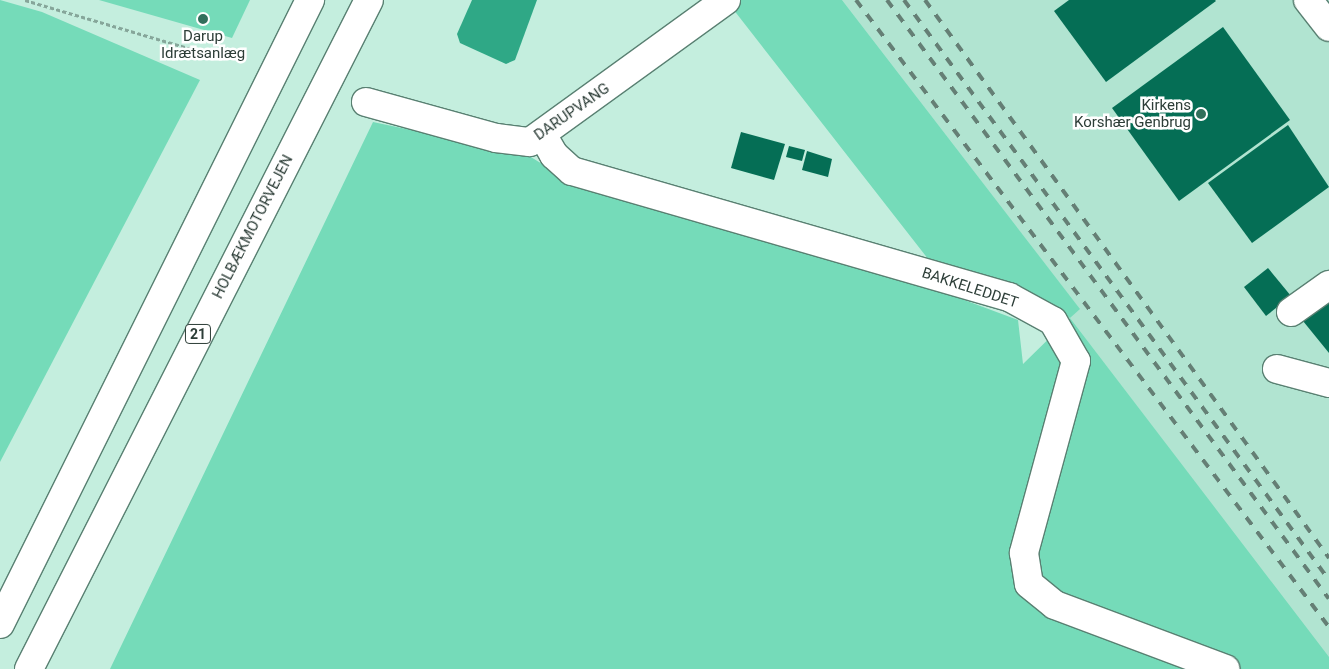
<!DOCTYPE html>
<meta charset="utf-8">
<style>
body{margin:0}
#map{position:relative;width:1329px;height:669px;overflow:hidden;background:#c4eede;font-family:Roboto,sans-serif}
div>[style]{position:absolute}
.built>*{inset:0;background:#b1e4d1}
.green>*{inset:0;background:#75dbb9}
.water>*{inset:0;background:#2fa886}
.building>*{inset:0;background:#056e55}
.path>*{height:3px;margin-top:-1.5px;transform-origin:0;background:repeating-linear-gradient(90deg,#86a69a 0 4px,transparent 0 6.5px)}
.roads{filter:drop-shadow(1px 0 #598072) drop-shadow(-1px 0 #598072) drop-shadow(0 1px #598072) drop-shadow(0 -1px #598072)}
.minor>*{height:28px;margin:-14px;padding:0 14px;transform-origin:14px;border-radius:14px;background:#fff}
.highway>*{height:28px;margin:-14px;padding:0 14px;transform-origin:14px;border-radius:14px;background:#fff}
.rail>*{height:4px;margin-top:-2px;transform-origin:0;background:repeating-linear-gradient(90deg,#657f75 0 9px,transparent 0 18px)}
.dots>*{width:14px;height:14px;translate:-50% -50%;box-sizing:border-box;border:2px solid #fff;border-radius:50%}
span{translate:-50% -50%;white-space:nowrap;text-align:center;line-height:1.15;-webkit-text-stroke:5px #fff;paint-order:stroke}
.shield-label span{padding:1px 4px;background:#fff;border:1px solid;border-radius:4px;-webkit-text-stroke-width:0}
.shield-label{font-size:14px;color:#2c3d37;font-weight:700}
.poi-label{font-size:15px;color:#2c3d37}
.right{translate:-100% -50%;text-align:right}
.street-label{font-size:15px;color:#2c3d37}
</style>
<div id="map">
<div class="built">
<div style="clip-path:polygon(842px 0,1329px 0,1329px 659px,1070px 318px,1079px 308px)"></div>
</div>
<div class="green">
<div style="clip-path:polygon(0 0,42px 12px,200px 80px,0 462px)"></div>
<div style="clip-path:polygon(99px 0,250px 0,232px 38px)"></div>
<div style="clip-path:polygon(726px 0,842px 0,1080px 309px,1070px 318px,1329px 657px,1329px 669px,110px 669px,373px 122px,526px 154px,568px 180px,881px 269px,1018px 320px,1023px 364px,1070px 318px,1021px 291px,932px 264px)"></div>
</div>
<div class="water">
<div style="clip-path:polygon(472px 0,537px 0,515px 60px,506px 64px,460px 43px,457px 34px)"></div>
</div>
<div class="building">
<div style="clip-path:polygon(1069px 0,1215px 0,1216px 1px,1106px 82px,1054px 11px)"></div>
<div style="clip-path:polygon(1223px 27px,1290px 120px,1179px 201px,1112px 108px)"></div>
<div style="clip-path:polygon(1288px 125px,1329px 187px,1252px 243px,1208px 183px)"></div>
<div style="clip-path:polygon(741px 132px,785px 144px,774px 180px,731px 168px)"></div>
<div style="clip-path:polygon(789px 146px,805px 150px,802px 161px,786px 157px)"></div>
<div style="clip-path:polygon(807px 151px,832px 159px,828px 177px,802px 170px)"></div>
<div style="clip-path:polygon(1268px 268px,1291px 296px,1266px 316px,1244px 287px)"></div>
<div style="clip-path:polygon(1329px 301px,1329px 353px,1303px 321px)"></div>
</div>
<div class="path">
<div style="left:25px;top:0;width:202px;rotate:16.4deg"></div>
</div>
<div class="roads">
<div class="minor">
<div style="left:1308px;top:0;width:34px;rotate:52deg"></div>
<div style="left:366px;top:102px;width:135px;rotate:15.5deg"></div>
<div style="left:496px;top:138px;width:34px;rotate:7deg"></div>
<div style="left:530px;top:142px;width:242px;rotate:-35.9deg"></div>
<div style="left:543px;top:136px;width:22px;rotate:60deg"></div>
<div style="left:554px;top:155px;width:24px;rotate:42deg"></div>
<div style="left:572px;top:171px;width:455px;rotate:16.1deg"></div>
<div style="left:1009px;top:297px;width:50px;rotate:28.6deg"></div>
<div style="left:1053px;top:321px;width:46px;rotate:60.1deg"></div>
<div style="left:1076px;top:361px;width:199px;rotate:105.2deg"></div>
<div style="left:1024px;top:553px;width:31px;rotate:81deg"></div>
<div style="left:1029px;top:584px;width:33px;rotate:39deg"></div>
<div style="left:1055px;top:605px;width:182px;rotate:20.6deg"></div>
<div style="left:1291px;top:312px;width:47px;rotate:-35.4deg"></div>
<div style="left:1277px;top:369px;width:54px;rotate:15.1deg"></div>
</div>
<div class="highway">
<div style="left:0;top:624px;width:697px;rotate:-63.58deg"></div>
<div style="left:29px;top:669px;width:750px;rotate:-63.06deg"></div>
</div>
</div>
<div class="rail">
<div style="left:856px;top:0;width:785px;rotate:52.97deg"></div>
<div style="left:887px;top:0;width:744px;rotate:53.58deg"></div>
<div style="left:904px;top:0;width:719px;rotate:53.77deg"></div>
<div style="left:925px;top:0;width:689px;rotate:54.09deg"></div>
</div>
<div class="dots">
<div style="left:203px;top:19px;background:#316f5b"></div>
<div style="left:1201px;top:114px;background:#316f5b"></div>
</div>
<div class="shield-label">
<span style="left:198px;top:334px">21</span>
</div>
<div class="poi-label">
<span style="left:203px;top:45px">Darup<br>Idrætsanlæg</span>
<span class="right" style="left:1191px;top:114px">Kirkens<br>Korshær Genbrug</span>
</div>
<div class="street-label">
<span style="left:572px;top:112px;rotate:-35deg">DARUPVANG</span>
<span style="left:253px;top:227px;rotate:-63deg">HOLBÆKMOTORVEJEN</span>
<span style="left:970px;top:288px;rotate:18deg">BAKKELEDDET</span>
</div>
</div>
